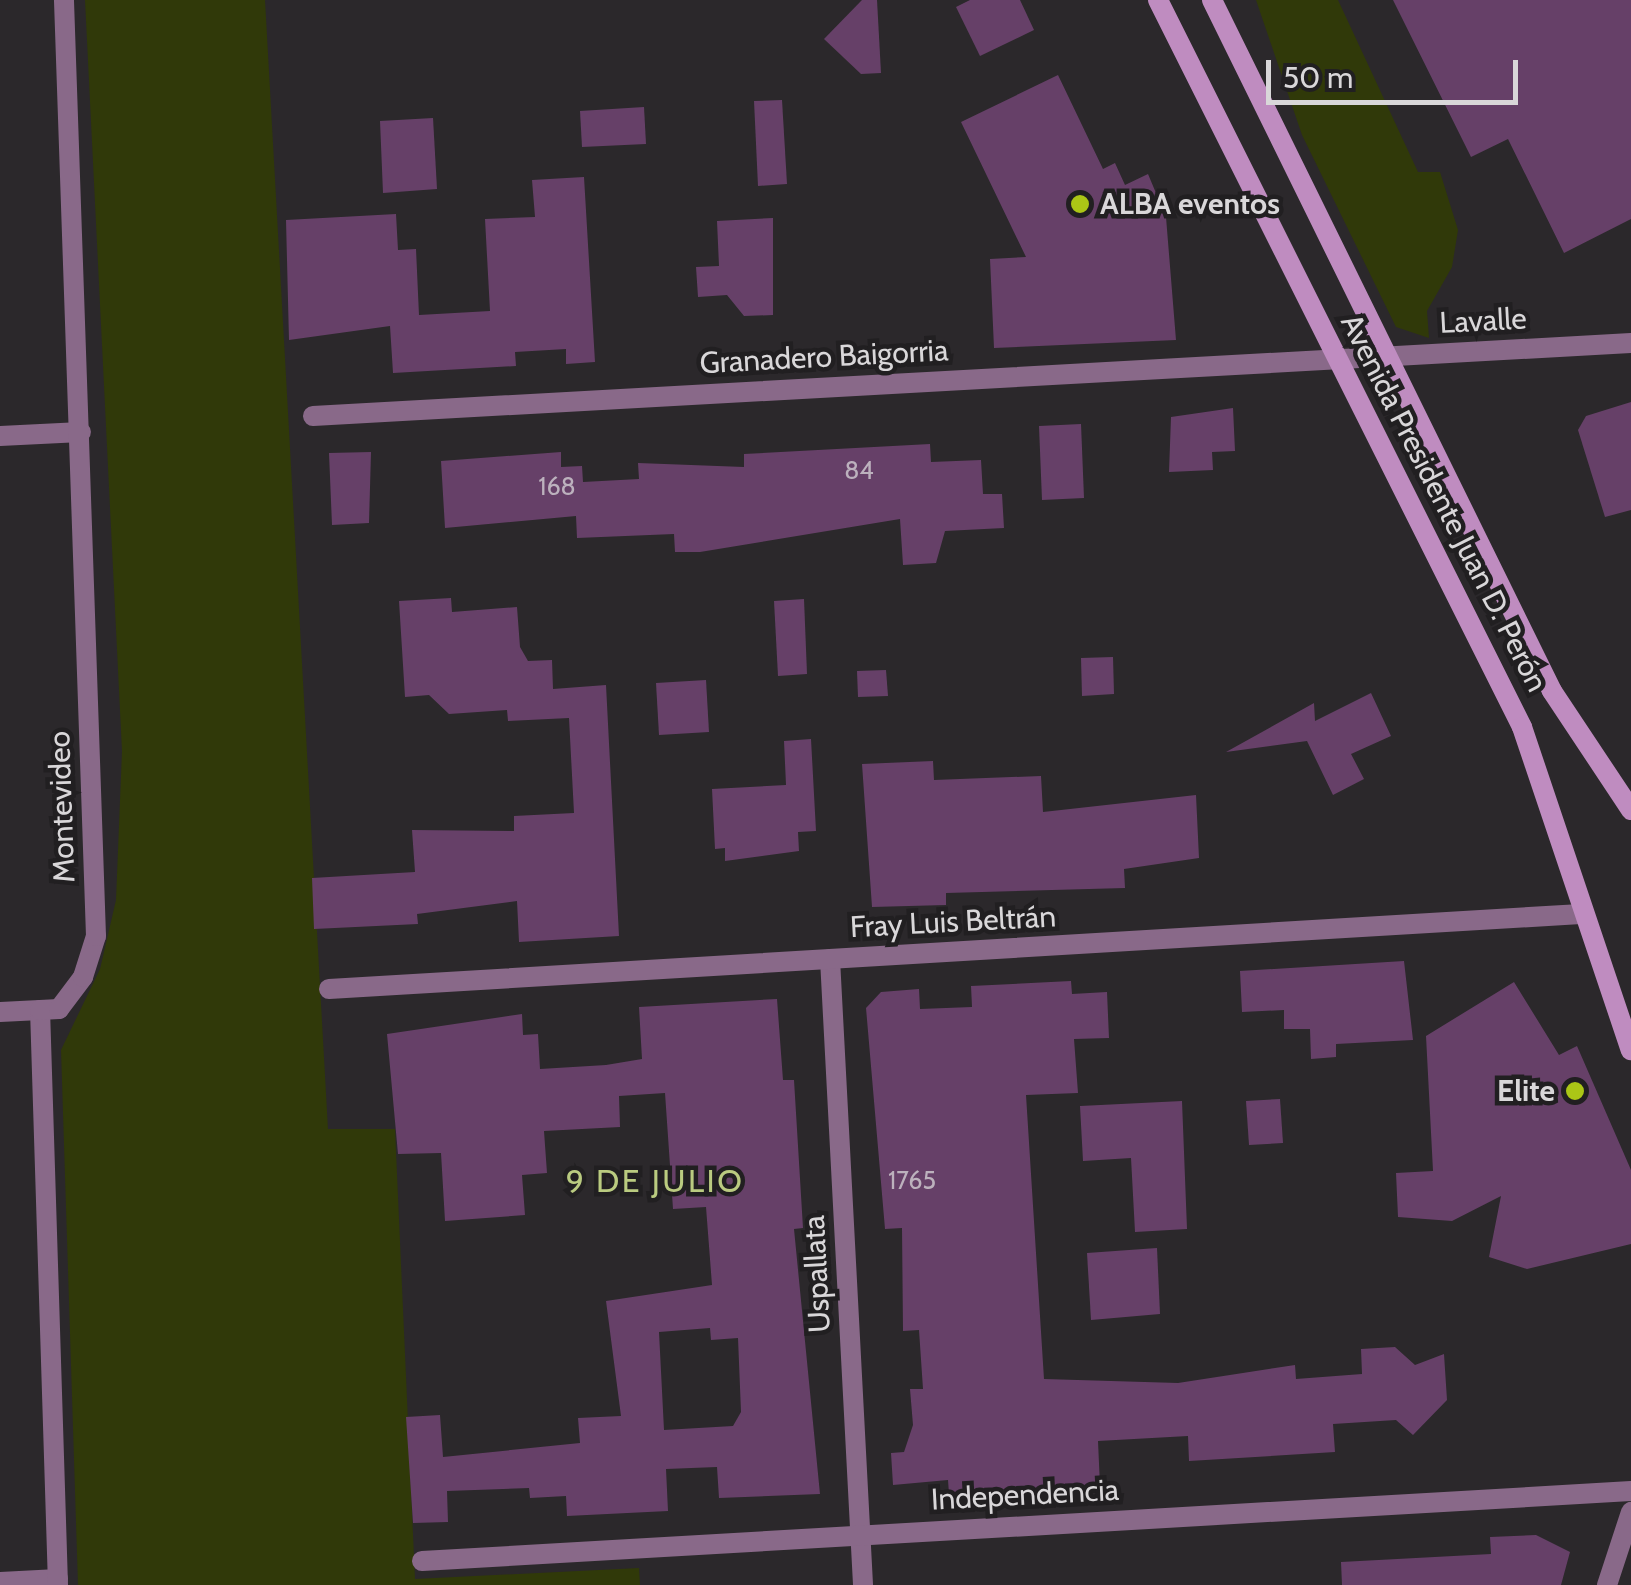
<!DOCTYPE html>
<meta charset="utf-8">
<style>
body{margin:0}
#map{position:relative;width:1631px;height:1585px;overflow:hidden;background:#2b282b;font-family:Cabin,sans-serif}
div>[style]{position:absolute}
.green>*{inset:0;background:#303909}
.building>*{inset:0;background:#664068}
.street>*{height:20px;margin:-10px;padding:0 10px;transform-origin:10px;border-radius:10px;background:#896989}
.secondary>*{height:20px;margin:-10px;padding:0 10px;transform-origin:10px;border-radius:10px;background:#bf8cc0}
.dots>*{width:28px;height:28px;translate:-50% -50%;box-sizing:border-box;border:5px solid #211f21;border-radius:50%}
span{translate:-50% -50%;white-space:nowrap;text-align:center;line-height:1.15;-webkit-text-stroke:9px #211f21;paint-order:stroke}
.number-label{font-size:25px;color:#bcb1bd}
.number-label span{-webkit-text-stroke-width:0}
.poi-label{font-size:30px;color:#d9d7d9;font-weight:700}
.left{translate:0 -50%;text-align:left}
.right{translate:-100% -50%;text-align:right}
.street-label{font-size:30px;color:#d9d7d9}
.neighbourhood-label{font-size:32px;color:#bacb80;letter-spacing:2.5px}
.scale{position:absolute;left:1266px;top:60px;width:252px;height:45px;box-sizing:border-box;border:5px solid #d9d7d9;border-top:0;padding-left:12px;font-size:30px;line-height:35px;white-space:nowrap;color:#d9d7d9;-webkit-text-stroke:8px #211f21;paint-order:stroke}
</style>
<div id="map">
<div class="green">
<div style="clip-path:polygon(85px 0,265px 0,328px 1129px,395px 1129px,415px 1579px,639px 1568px,640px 1585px,78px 1585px,61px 1050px,100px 969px,116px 900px,122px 751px)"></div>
<div style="clip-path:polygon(1256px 0,1338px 0,1418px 172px,1440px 172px,1458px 230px,1452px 267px,1427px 311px,1429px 338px,1396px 327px,1302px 135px)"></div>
</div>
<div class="building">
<div style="clip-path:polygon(862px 0,877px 0,881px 73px,861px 74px,824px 39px)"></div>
<div style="clip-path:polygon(970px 0,1020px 0,1034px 30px,980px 56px,956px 7px)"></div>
<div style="clip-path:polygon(1393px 0,1631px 0,1631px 219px,1564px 253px,1508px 139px,1471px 157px)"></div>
<div style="clip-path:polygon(1058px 75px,1103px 169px,1115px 163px,1125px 185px,1148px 174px,1166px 217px,1176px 340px,994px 348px,990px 259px,1026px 257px,961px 122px)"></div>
<div style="clip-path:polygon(782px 100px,787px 184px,758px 186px,754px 101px)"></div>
<div style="clip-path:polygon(644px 107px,646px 144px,582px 147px,580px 111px)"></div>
<div style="clip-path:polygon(433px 118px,437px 189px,383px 193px,380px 121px)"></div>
<div style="clip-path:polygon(584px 177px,595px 362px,566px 364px,566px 349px,515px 352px,516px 366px,393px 373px,390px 326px,289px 340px,286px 220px,396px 214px,398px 250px,416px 249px,419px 315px,490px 311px,485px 219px,535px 217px,532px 180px)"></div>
<div style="clip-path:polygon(773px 218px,773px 315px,744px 316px,727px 295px,698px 297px,696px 267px,719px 266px,717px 221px)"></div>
<div style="clip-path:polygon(1631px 402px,1631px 510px,1605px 517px,1578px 430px,1586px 416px)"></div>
<div style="clip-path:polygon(1233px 408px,1235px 451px,1212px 452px,1213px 470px,1169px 472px,1171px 417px)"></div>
<div style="clip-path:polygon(1081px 424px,1084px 498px,1042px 500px,1039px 426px)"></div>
<div style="clip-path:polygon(930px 444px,931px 462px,981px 460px,983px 494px,1002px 494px,1004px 528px,945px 531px,936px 563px,903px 565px,900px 519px,700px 552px,675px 552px,674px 534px,577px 538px,576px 516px,445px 528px,441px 461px,561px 452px,561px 467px,582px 466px,583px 482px,639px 479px,638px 463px,744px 467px,744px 454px)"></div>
<div style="clip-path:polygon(371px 452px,369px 523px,332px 525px,329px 453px)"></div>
<div style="clip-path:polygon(451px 598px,452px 612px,517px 607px,520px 647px,528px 661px,552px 660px,553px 689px,606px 685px,619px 936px,519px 942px,517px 901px,417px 914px,418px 924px,314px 929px,312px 878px,415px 872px,412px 830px,514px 831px,514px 816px,574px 813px,569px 718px,508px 721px,507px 710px,449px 714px,429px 695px,405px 697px,399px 601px)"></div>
<div style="clip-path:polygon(804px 599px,807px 674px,778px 676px,774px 601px)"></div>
<div style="clip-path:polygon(1113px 657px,1114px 694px,1082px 696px,1081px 658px)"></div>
<div style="clip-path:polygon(886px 670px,888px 696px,858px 697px,857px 671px)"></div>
<div style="clip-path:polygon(706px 680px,709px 732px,659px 735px,656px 683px)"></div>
<div style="clip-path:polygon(1371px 693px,1391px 736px,1351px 754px,1364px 779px,1333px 795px,1307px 741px,1226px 752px,1314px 703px,1315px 721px)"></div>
<div style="clip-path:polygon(811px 739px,816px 831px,798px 832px,799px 851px,725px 861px,725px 848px,715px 849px,712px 789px,786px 785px,784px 741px)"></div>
<div style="clip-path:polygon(933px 761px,934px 780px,1041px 776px,1043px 812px,1196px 795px,1199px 858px,1124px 869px,1125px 888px,946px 893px,946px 905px,872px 907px,862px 764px)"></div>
<div style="clip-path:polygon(1404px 961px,1413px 1040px,1336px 1044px,1336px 1057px,1311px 1059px,1310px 1029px,1284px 1029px,1284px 1010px,1242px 1012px,1240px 971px)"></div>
<div style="clip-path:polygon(1071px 981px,1072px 994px,1107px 992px,1109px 1038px,1074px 1039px,1078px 1093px,1026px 1095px,1044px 1379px,1178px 1383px,1295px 1365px,1296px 1379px,1362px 1374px,1361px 1349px,1395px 1347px,1415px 1365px,1444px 1354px,1447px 1400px,1413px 1435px,1396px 1420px,1333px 1424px,1335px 1452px,1189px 1461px,1188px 1436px,1098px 1441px,1100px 1486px,949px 1494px,948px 1480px,893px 1485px,891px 1453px,904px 1452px,913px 1425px,910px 1389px,923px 1389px,919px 1330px,903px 1331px,902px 1228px,885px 1229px,866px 1008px,881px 992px,919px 989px,920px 1009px,972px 1007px,971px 986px)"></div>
<div style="clip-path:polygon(1514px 982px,1559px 1055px,1577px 1046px,1631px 1170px,1631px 1244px,1527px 1269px,1489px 1257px,1501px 1196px,1452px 1221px,1398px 1217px,1396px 1173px,1433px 1171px,1426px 1036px)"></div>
<div style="clip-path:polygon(evenodd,777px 999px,783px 1080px,794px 1080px,803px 1228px,794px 1229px,820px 1494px,719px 1498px,717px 1467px,666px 1469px,668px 1511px,567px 1516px,566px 1496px,530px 1498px,529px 1488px,447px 1491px,448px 1522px,413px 1523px,406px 1417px,440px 1415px,443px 1457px,580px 1443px,578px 1418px,621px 1416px,606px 1301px,712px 1285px,706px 1207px,673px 1209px,665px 1093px,619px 1096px,620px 1127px,544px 1131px,547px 1173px,522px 1175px,525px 1215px,445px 1221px,441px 1153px,398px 1154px,387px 1034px,522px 1014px,523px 1035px,538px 1034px,540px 1069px,606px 1065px,642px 1059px,639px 1007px,777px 999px,710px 1328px,711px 1340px,738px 1338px,741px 1412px,733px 1426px,664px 1430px,659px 1332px,710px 1328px)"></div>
<div style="clip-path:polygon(1280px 1099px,1283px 1143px,1249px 1145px,1246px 1101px)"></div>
<div style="clip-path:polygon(1182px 1101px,1187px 1229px,1135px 1232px,1131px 1158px,1083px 1161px,1080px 1106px)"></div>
<div style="clip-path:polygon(1157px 1248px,1160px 1314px,1091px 1320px,1087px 1253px)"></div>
<div style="clip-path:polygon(1536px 1535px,1570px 1552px,1561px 1585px,1342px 1585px,1341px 1562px,1491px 1554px,1490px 1537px)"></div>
</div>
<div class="street">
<div style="left:313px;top:416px;width:1320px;rotate:-3.17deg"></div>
<div style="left:0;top:436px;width:81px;rotate:-2.8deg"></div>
<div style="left:830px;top:959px;width:627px;rotate:86.98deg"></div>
<div style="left:329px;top:989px;width:1254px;rotate:-3.43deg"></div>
<div style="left:0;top:1012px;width:40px;rotate:-2.9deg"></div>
<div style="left:422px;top:1561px;width:1211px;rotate:-3.31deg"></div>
<div style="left:0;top:1582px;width:58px;rotate:-3deg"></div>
<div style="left:58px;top:1585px;width:575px;rotate:-91.79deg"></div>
<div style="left:40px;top:1010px;width:19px;rotate:-3deg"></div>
<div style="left:59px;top:1009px;width:40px;rotate:-53deg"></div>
<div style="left:83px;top:977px;width:43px;rotate:-72.4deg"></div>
<div style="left:96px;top:936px;width:937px;rotate:-91.96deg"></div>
<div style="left:1607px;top:1585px;width:77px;rotate:-71.8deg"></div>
</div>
<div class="secondary">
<div style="left:1158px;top:0;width:813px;rotate:63.4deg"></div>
<div style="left:1522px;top:727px;width:341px;rotate:71.4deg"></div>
<div style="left:1212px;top:0;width:770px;rotate:63.8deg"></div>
<div style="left:1552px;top:691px;width:143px;rotate:56.4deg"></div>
</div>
<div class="dots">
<div style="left:1080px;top:204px;background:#abc616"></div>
<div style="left:1575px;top:1091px;background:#abc616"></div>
</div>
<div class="number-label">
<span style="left:859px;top:470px">84</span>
<span style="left:557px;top:486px">168</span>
<span style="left:912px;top:1180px">1765</span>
</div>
<div class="poi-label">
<span class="left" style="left:1100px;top:204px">ALBA eventos</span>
<span class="right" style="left:1555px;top:1091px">Elite</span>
</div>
<div class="street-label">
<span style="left:1483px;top:321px;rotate:-3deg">Lavalle</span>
<span style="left:824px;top:357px;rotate:-3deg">Granadero Baigorria</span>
<span style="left:1444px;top:503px;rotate:63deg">Avenida Presidente Juan D. Perón</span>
<span style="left:62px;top:807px;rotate:-92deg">Montevideo</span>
<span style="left:953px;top:922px;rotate:-3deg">Fray Luis Beltrán</span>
<span style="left:817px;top:1274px;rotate:-93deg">Uspallata</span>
<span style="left:1025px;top:1495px;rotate:-3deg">Independencia</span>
</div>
<div class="neighbourhood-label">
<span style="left:655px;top:1181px">9 DE JULIO</span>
</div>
<div class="scale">50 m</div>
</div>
